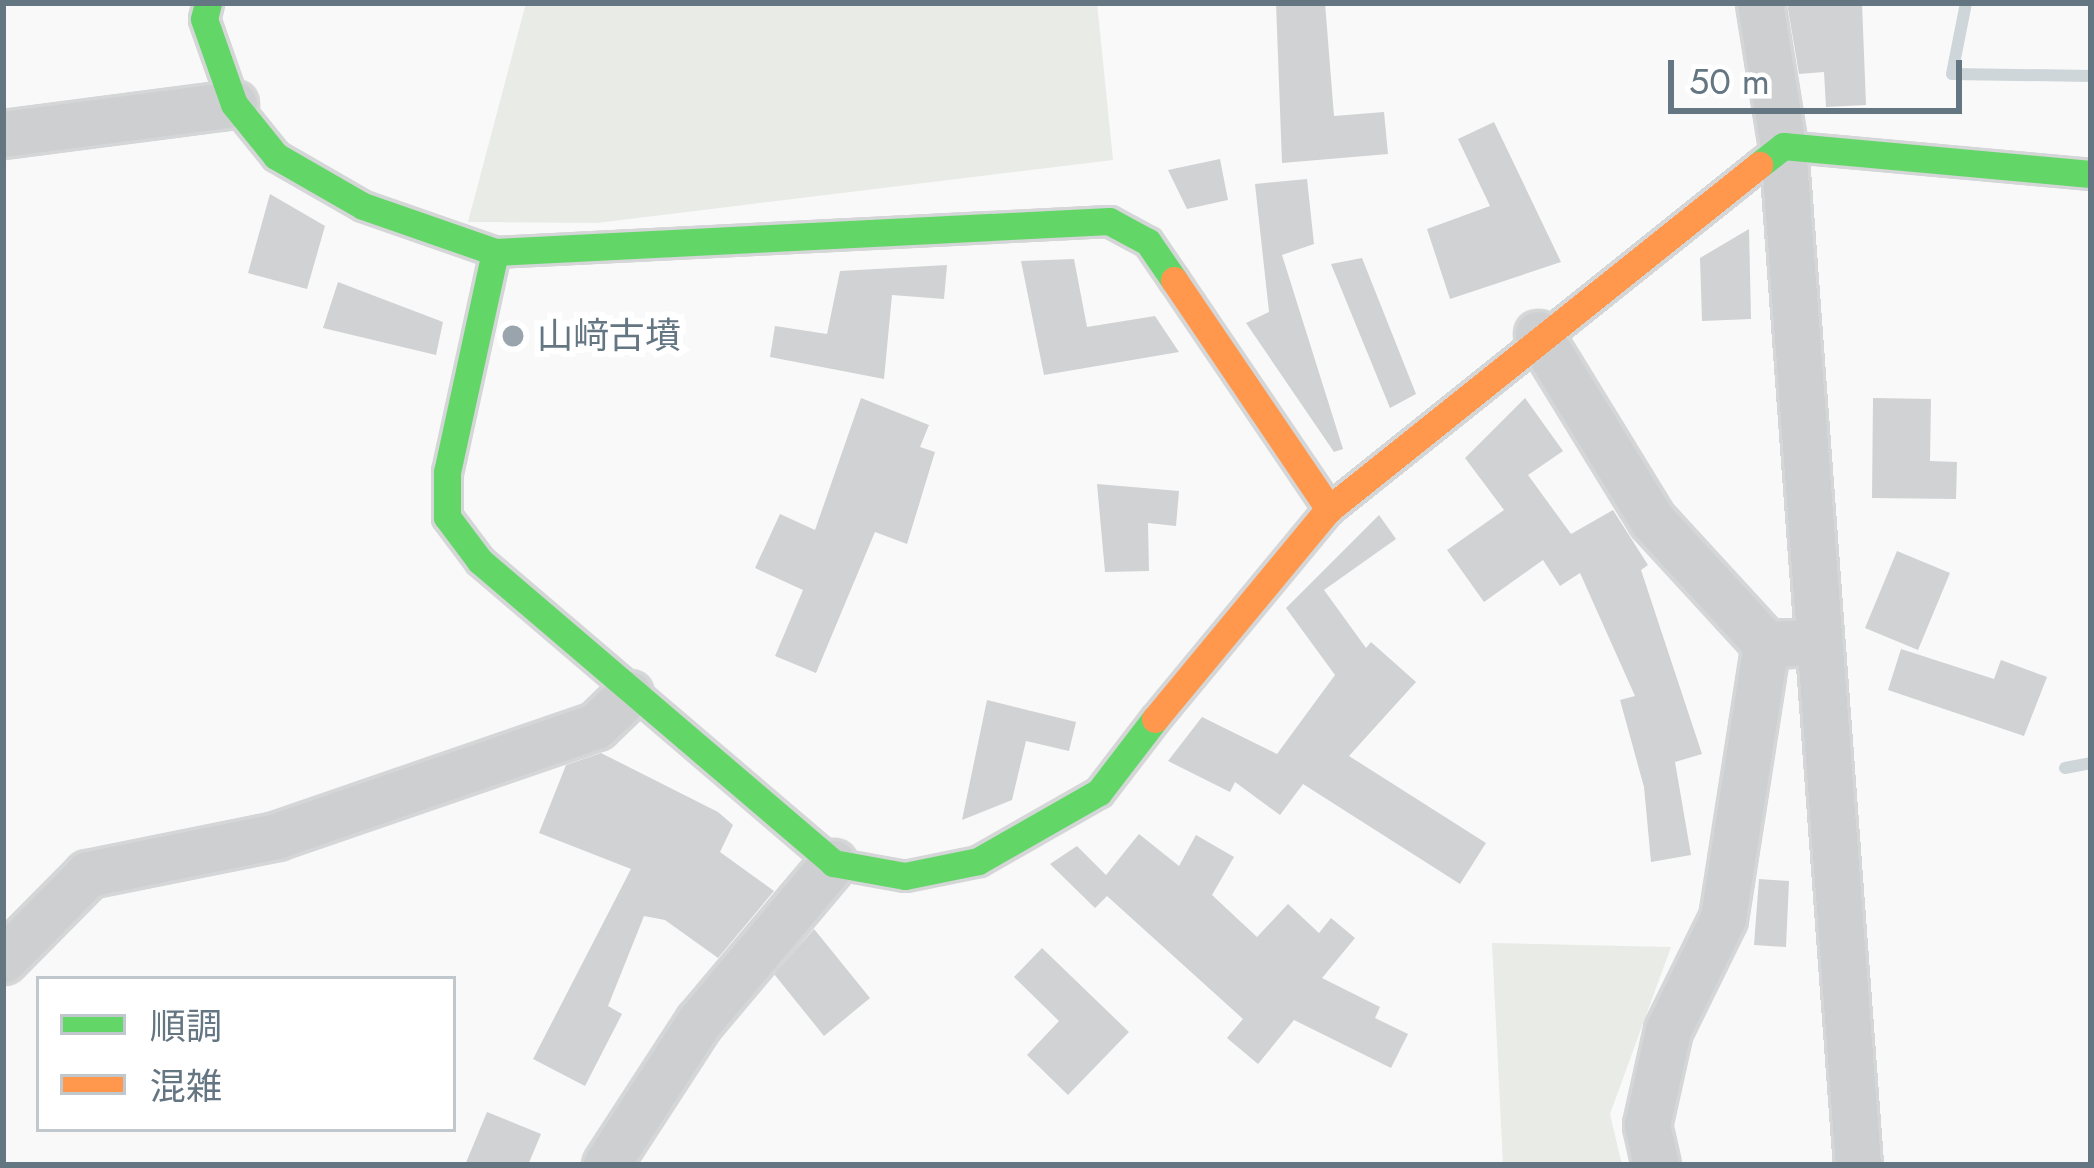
<!DOCTYPE html>
<meta charset="utf-8">
<style>
body{margin:0}
#map{position:relative;width:2094px;height:1168px;overflow:hidden;background:#f9f9f9;font-family:Jost,"Noto Sans JP",sans-serif}
div>[style]{position:absolute}
.green>*{inset:0;background:#e8ebe6}
.stream>*{height:12px;margin:-6px;padding:0 6px;transform-origin:6px;border-radius:6px;background:#ced6d9}
.building>*{inset:0;background:#d0d2d3}
.roads{filter:drop-shadow(3px 0 #d5d6d7) drop-shadow(-3px 0 #d5d6d7) drop-shadow(0 3px #d5d6d7) drop-shadow(0 -3px #d5d6d7)}
.street>*{height:45px;margin:-22.5px;padding:0 22.5px;transform-origin:22.5px;border-radius:22.5px;background:#cecfd0}
.fast>*{height:27px;margin:-13.5px;padding:0 13.5px;transform-origin:13.5px;border-radius:13.5px;background:#63d668}
.slow>*{height:27px;margin:-13.5px;padding:0 13.5px;transform-origin:13.5px;border-radius:13.5px;background:#ff974d}
.dots>*{width:33px;height:33px;translate:-50% -50%;box-sizing:border-box;border:6px solid #fff;border-radius:50%}
span{translate:-50% -50%;white-space:nowrap;text-align:center;line-height:1.15;-webkit-text-stroke:12px #fff;paint-order:stroke}
.poi-label{font-size:36px;color:#657683}
.left{translate:0 -50%;text-align:left}
.frame{position:absolute;inset:0;border:6px solid #657683;pointer-events:none}
.legend{position:absolute;left:36px;top:976px;width:420px;height:156px;box-sizing:border-box;background:#fff;border:3px solid #c1c8cd;margin:0;padding:15px 21px;list-style:none;font-size:36px;color:#657683}
.legend li{display:flex;align-items:center;gap:24px;height:60px}
.legend b{width:60px;border:3px solid #c1c8cd}
.scale{position:absolute;left:1668px;top:60px;width:294px;height:54px;box-sizing:border-box;border:6px solid #657683;border-top:0;padding-left:15px;font-size:36px;line-height:42px;white-space:nowrap;color:#657683;-webkit-text-stroke:9px #fff;paint-order:stroke}
</style>
<div id="map">
<div class="green">
<div style="clip-path:polygon(526px 3px,1097px 3px,1113px 160px,597px 223px,468px 222px)"></div>
<div style="clip-path:polygon(1492px 943px,1671px 947px,1610px 1114px,1622px 1165px,1503px 1165px)"></div>
</div>
<div class="stream">
<div style="left:1966px;top:3px;width:72px;rotate:101.2deg"></div>
<div style="left:1952px;top:74px;width:139px;rotate:0.8deg"></div>
<div style="left:2065px;top:768px;width:26px;rotate:-11deg"></div>
</div>
<div class="building">
<div style="clip-path:polygon(1276px 3px,1325px 3px,1334px 116px,1384px 112px,1388px 154px,1282px 163px)"></div>
<div style="clip-path:polygon(1787px 3px,1862px 3px,1866px 105px,1826px 107px,1824px 72px,1799px 74px)"></div>
<div style="clip-path:polygon(1494px 122px,1561px 262px,1450px 299px,1427px 229px,1490px 206px,1458px 139px)"></div>
<div style="clip-path:polygon(1220px 159px,1228px 200px,1187px 209px,1168px 170px)"></div>
<div style="clip-path:polygon(1307px 179px,1314px 244px,1282px 255px,1343px 449px,1334px 452px,1246px 323px,1269px 312px,1255px 184px)"></div>
<div style="clip-path:polygon(270px 194px,325px 226px,307px 289px,248px 273px)"></div>
<div style="clip-path:polygon(1749px 229px,1751px 319px,1702px 321px,1700px 258px)"></div>
<div style="clip-path:polygon(1362px 258px,1416px 394px,1390px 408px,1331px 264px)"></div>
<div style="clip-path:polygon(1074px 259px,1087px 327px,1155px 316px,1179px 352px,1044px 375px,1021px 261px)"></div>
<div style="clip-path:polygon(947px 265px,944px 299px,892px 295px,884px 379px,770px 357px,775px 326px,827px 334px,840px 271px)"></div>
<div style="clip-path:polygon(338px 282px,443px 322px,436px 355px,323px 328px)"></div>
<div style="clip-path:polygon(861px 398px,929px 425px,920px 447px,935px 452px,907px 544px,875px 532px,816px 673px,775px 656px,803px 590px,755px 568px,780px 514px,815px 530px)"></div>
<div style="clip-path:polygon(1525px 398px,1563px 451px,1528px 475px,1571px 534px,1613px 510px,1648px 565px,1641px 570px,1702px 754px,1675px 762px,1691px 855px,1651px 862px,1644px 787px,1620px 700px,1635px 696px,1580px 573px,1560px 586px,1543px 560px,1484px 602px,1447px 550px,1504px 510px,1465px 458px)"></div>
<div style="clip-path:polygon(1873px 398px,1931px 399px,1930px 461px,1957px 462px,1956px 499px,1872px 498px)"></div>
<div style="clip-path:polygon(1097px 484px,1179px 491px,1176px 526px,1148px 523px,1149px 571px,1105px 572px)"></div>
<div style="clip-path:polygon(1379px 515px,1396px 539px,1324px 590px,1366px 648px,1371px 642px,1416px 682px,1349px 756px,1486px 843px,1460px 884px,1303px 784px,1280px 815px,1235px 782px,1230px 792px,1168px 761px,1202px 717px,1277px 754px,1335px 675px,1286px 608px)"></div>
<div style="clip-path:polygon(1897px 551px,1950px 573px,1918px 650px,1865px 628px)"></div>
<div style="clip-path:polygon(1901px 649px,1994px 679px,2001px 660px,2047px 677px,2024px 736px,1888px 690px)"></div>
<div style="clip-path:polygon(987px 700px,1076px 722px,1069px 751px,1026px 741px,1012px 800px,962px 820px)"></div>
<div style="clip-path:polygon(601px 753px,718px 812px,733px 825px,720px 852px,774px 891px,718px 958px,665px 920px,644px 916px,608px 1006px,622px 1014px,585px 1086px,533px 1059px,631px 869px,539px 833px,566px 765px)"></div>
<div style="clip-path:polygon(1139px 834px,1179px 866px,1196px 835px,1234px 857px,1212px 895px,1257px 937px,1288px 904px,1319px 933px,1331px 918px,1355px 938px,1322px 978px,1380px 1007px,1375px 1018px,1408px 1034px,1391px 1068px,1294px 1020px,1258px 1064px,1227px 1038px,1243px 1019px,1107px 896px,1095px 908px,1050px 864px,1077px 846px,1106px 875px)"></div>
<div style="clip-path:polygon(1759px 879px,1789px 881px,1786px 947px,1754px 945px)"></div>
<div style="clip-path:polygon(814px 929px,870px 998px,824px 1036px,774px 974px)"></div>
<div style="clip-path:polygon(1042px 948px,1129px 1032px,1068px 1095px,1027px 1055px,1059px 1021px,1014px 977px)"></div>
<div style="clip-path:polygon(487px 1112px,541px 1134px,528px 1165px,465px 1165px)"></div>
</div>
<div class="roads">
<div class="street">
<div style="left:1760px;top:3px;width:145px;rotate:80.9deg"></div>
<div style="left:1783px;top:146px;width:1022px;rotate:85.79deg"></div>
<div style="left:3px;top:134px;width:233px;rotate:-7.4deg"></div>
<div style="left:1538px;top:334px;width:218px;rotate:58.5deg"></div>
<div style="left:1652px;top:520px;width:168px;rotate:47.4deg"></div>
<div style="left:1766px;top:644px;width:28px;rotate:-2deg"></div>
<div style="left:3px;top:960px;width:121px;rotate:-45.3deg"></div>
<div style="left:88px;top:874px;width:192px;rotate:-11.4deg"></div>
<div style="left:276px;top:836px;width:338px;rotate:-19deg"></div>
<div style="left:596px;top:726px;width:46px;rotate:-44.1deg"></div>
<div style="left:606px;top:1165px;width:171px;rotate:-57deg"></div>
<div style="left:699px;top:1022px;width:208px;rotate:-49.9deg"></div>
<div style="left:1656px;top:1165px;width:41px;rotate:-102.7deg"></div>
<div style="left:1647px;top:1125px;width:97px;rotate:-77.5deg"></div>
<div style="left:1668px;top:1030px;width:125px;rotate:-63.8deg"></div>
<div style="left:1723px;top:918px;width:277px;rotate:-81.1deg"></div>
</div>
<div class="fast">
<div style="left:208px;top:3px;width:16px;rotate:104deg"></div>
<div style="left:204px;top:19px;width:90px;rotate:70.6deg"></div>
<div style="left:234px;top:104px;width:67px;rotate:51.1deg"></div>
<div style="left:276px;top:156px;width:100px;rotate:29.9deg"></div>
<div style="left:363px;top:206px;width:140px;rotate:19.2deg"></div>
<div style="left:495px;top:252px;width:615px;rotate:-2.89deg"></div>
<div style="left:1109px;top:221px;width:44px;rotate:28.3deg"></div>
<div style="left:1148px;top:242px;width:46px;rotate:55.6deg"></div>
<div style="left:1759px;top:165px;width:31px;rotate:-38deg"></div>
<div style="left:1783px;top:146px;width:309px;rotate:5.2deg"></div>
<div style="left:495px;top:252px;width:225px;rotate:102.3deg"></div>
<div style="left:447px;top:472px;width:45px;rotate:90deg"></div>
<div style="left:447px;top:517px;width:55px;rotate:53.1deg"></div>
<div style="left:480px;top:561px;width:465px;rotate:40.5deg"></div>
<div style="left:833px;top:863px;width:73px;rotate:10.2deg"></div>
<div style="left:905px;top:876px;width:75px;rotate:-11.6deg"></div>
<div style="left:978px;top:861px;width:139px;rotate:-29.7deg"></div>
<div style="left:1099px;top:792px;width:92px;rotate:-52.5deg"></div>
</div>
<div class="slow">
<div style="left:1174px;top:280px;width:277px;rotate:55.9deg"></div>
<div style="left:1155px;top:719px;width:273px;rotate:-50.4deg"></div>
<div style="left:1329px;top:509px;width:551px;rotate:-38.66deg"></div>
</div>
</div>
<div class="dots">
<div style="left:513px;top:336px;background:#99a4ac"></div>
</div>
<div class="poi-label">
<span class="left" style="left:537px;top:336px">山﨑古墳</span>
</div>
<div class="frame"></div>
<ul class="legend">
<li><b style="height:15px;background:#63d668"></b>順調</li>
<li><b style="height:15px;background:#ff974d"></b>混雑</li>
</ul>
<div class="scale">50 m</div>
</div>
